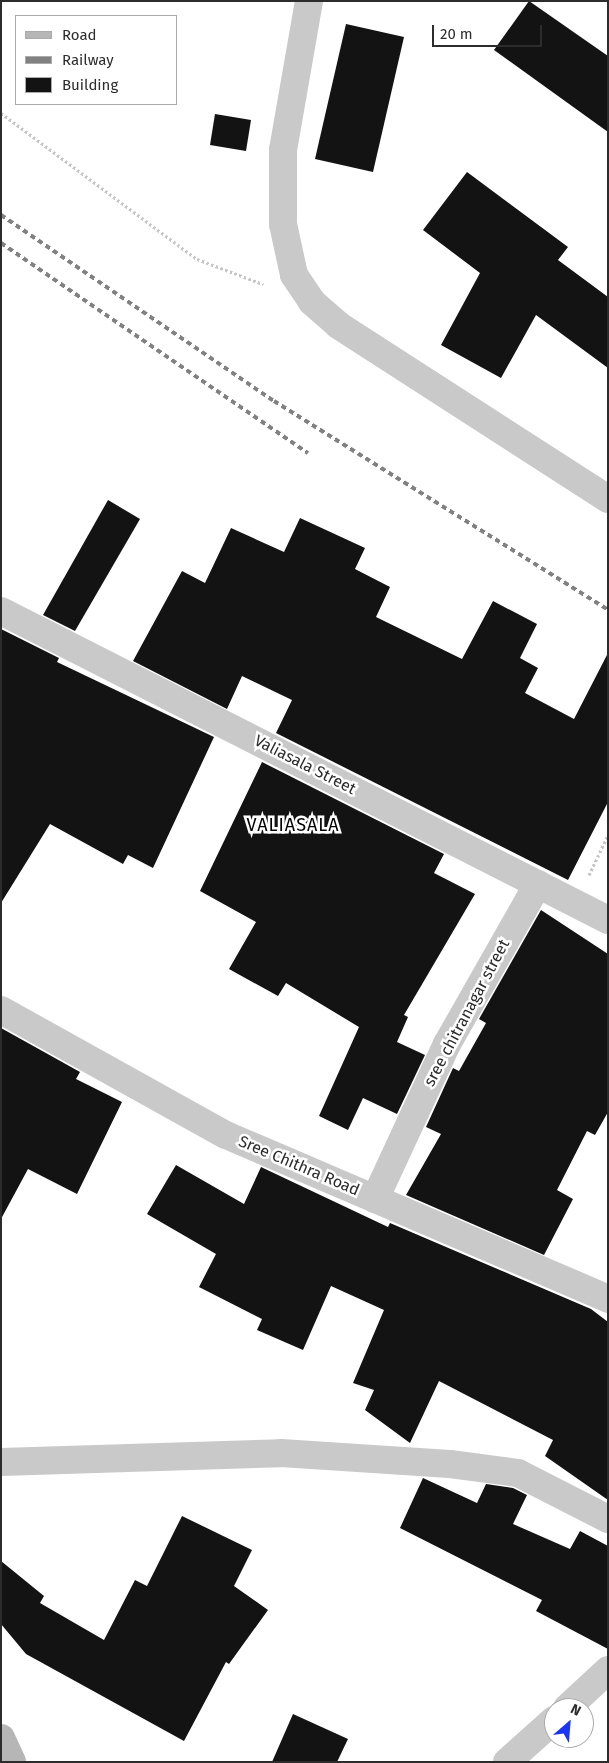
<!DOCTYPE html>
<style>
body{margin:0}
#map{position:relative;width:609px;height:1763px;overflow:hidden;background:#fff;font-family:"Fira Sans",sans-serif}
div>[style]{position:absolute}
.building>*{inset:0;background:#131313}
.path>*{height:3px;margin-top:-1.5px;transform-origin:0;background:repeating-linear-gradient(90deg,#c6c6c6 0 2.5px,transparent 0 5px)}
.street>*{height:28px;margin:-14px;padding:0 14px;transform-origin:14px;border-radius:14px;background:#c9c9c9}
.secondary>*{height:28px;margin:-14px;padding:0 14px;transform-origin:14px;border-radius:14px;background:#b6b6b6}
.rail>*{height:4px;margin-top:-2px;transform-origin:0;background:repeating-linear-gradient(90deg,#818181 0 5px,transparent 0 9px)}
span{translate:-50% -50%;white-space:nowrap;text-align:center;line-height:1.15;-webkit-text-stroke:5px #fff;paint-order:stroke}
.street-label{font-size:16px;color:#2c2c2c}
.neighbourhood-label{font-size:18px;color:#000;letter-spacing:1px}
.frame{position:absolute;inset:0;border:2px solid #2c2c2c;pointer-events:none}
.legend{position:absolute;left:15px;top:15px;width:162px;height:90px;box-sizing:border-box;background:#fff;border:1px solid #ababab;margin:0;padding:6px 9px;list-style:none;font-size:15px;color:#2c2c2c}
.legend li{display:flex;align-items:center;gap:10px;height:25px}
.legend b{width:25px;border:1px solid #ababab}
.north{position:absolute;left:544px;top:1698px;width:50px;height:50px;box-sizing:border-box;background:#fff;border:1px solid #ababab;border-radius:50%;rotate:27deg;font-size:14px;font-weight:700;line-height:20px;text-align:center;color:#2c2c2c}
.north::after{content:'';display:block;margin:auto;width:18px;height:22px;background:#1b34f5;clip-path:polygon(50% 0,100% 100%,50% 72%,0 100%)}
.scale{position:absolute;left:432px;top:25px;width:110px;height:22px;box-sizing:border-box;border:2px solid #2c2c2c;border-top:0;padding-left:6px;font-size:15px;line-height:18px;white-space:nowrap;color:#2c2c2c;-webkit-text-stroke:4px #fff;paint-order:stroke}
</style>
<div id="map">
<div class="building">
<div style="clip-path:polygon(529px 1px,608px 56px,608px 132px,494px 50px)"></div>
<div style="clip-path:polygon(346px 24px,404px 37px,373px 172px,315px 159px)"></div>
<div style="clip-path:polygon(215px 114px,251px 120px,246px 151px,210px 145px)"></div>
<div style="clip-path:polygon(467px 172px,568px 247px,558px 260px,608px 297px,608px 368px,536px 315px,501px 378px,441px 345px,480px 273px,423px 230px)"></div>
<div style="clip-path:polygon(108px 500px,140px 519px,75px 631px,43px 615px)"></div>
<div style="clip-path:polygon(300px 518px,365px 548px,355px 569px,390px 587px,376px 617px,462px 659px,493px 601px,537px 624px,520px 658px,538px 668px,525px 693px,574px 719px,608px 653px,608px 802px,568px 880px,276px 733px,292px 700px,242px 676px,227px 709px,133px 661px,182px 571px,205px 583px,231px 528px,284px 552px)"></div>
<div style="clip-path:polygon(1px 629px,59px 658px,57px 662px,214px 737px,153px 868px,128px 855px,123px 864px,50px 824px,1px 903px)"></div>
<div style="clip-path:polygon(262px 762px,444px 854px,434px 873px,475px 894px,404px 1015px,408px 1017px,397px 1042px,425px 1055px,397px 1114px,363px 1098px,348px 1130px,319px 1116px,359px 1027px,286px 983px,278px 996px,229px 969px,256px 922px,200px 891px)"></div>
<div style="clip-path:polygon(541px 910px,608px 954px,608px 1112px,595px 1135px,587px 1131px,557px 1190px,573px 1199px,544px 1255px,406px 1195px,441px 1134px,426px 1127px,453px 1068px,459px 1071px,486px 1023px,479px 1019px)"></div>
<div style="clip-path:polygon(1px 1028px,80px 1072px,76px 1079px,122px 1102px,77px 1194px,28px 1169px,1px 1219px)"></div>
<div style="clip-path:polygon(176px 1165px,244px 1204px,261px 1167px,388px 1227px,390px 1223px,591px 1309px,608px 1322px,608px 1500px,545px 1456px,553px 1440px,439px 1381px,410px 1443px,365px 1410px,374px 1390px,353px 1383px,384px 1310px,331px 1286px,303px 1350px,257px 1330px,262px 1319px,199px 1287px,216px 1254px,147px 1214px)"></div>
<div style="clip-path:polygon(423px 1478px,477px 1503px,486px 1484px,513px 1488px,527px 1495px,513px 1524px,570px 1549px,580px 1531px,608px 1546px,608px 1649px,536px 1611px,542px 1600px,400px 1528px)"></div>
<div style="clip-path:polygon(182px 1516px,252px 1550px,234px 1586px,268px 1610px,229px 1664px,226px 1662px,184px 1741px,26px 1654px,1px 1624px,1px 1561px,44px 1596px,40px 1603px,104px 1640px,135px 1580px,147px 1586px)"></div>
<div style="clip-path:polygon(293px 1714px,348px 1739px,337px 1762px,272px 1762px)"></div>
</div>
<div class="path">
<div style="left:1px;top:113px;width:244px;rotate:36.7deg"></div>
<div style="left:197px;top:259px;width:71px;rotate:20.7deg"></div>
<div style="left:589px;top:875px;width:44px;rotate:-64.6deg"></div>
</div>
<div class="street">
<div style="left:309px;top:1px;width:151px;rotate:99.9deg"></div>
<div style="left:283px;top:150px;width:74px;rotate:90deg"></div>
<div style="left:283px;top:224px;width:52px;rotate:77.8deg"></div>
<div style="left:294px;top:275px;width:32px;rotate:56deg"></div>
<div style="left:312px;top:302px;width:35px;rotate:41deg"></div>
<div style="left:338px;top:325px;width:321px;rotate:32.8deg"></div>
<div style="left:1px;top:611px;width:681px;rotate:26.98deg"></div>
<div style="left:1px;top:1010px;width:257px;rotate:29.1deg"></div>
<div style="left:226px;top:1135px;width:416px;rotate:23.2deg"></div>
<div style="left:375px;top:1199px;width:171px;rotate:-65.1deg"></div>
<div style="left:447px;top:1044px;width:184px;rotate:-60.4deg"></div>
<div style="left:1px;top:1462px;width:280px;rotate:-1.8deg"></div>
<div style="left:281px;top:1453px;width:169px;rotate:3.7deg"></div>
<div style="left:450px;top:1464px;width:69px;rotate:7.5deg"></div>
<div style="left:518px;top:1473px;width:101px;rotate:27.1deg"></div>
<div style="left:567px;top:1708px;width:56px;rotate:-42.8deg"></div>
<div style="left:507px;top:1762px;width:63px;rotate:-41.8deg"></div>
</div>
<div class="secondary">
<div style="left:1px;top:1738px;width:26px;rotate:65deg"></div>
</div>
<div class="rail">
<div style="left:1px;top:215px;width:330px;rotate:34.3deg"></div>
<div style="left:274px;top:401px;width:394px;rotate:32deg"></div>
<div style="left:1px;top:243px;width:372px;rotate:34.4deg"></div>
</div>
<div class="street-label">
<span style="left:305px;top:765px;rotate:27deg">Valiasala Street</span>
<span style="left:467px;top:1013px;rotate:-62deg">sree chitranagar street</span>
<span style="left:299px;top:1166px;rotate:23deg">Sree Chithra Road</span>
</div>
<div class="neighbourhood-label">
<span style="left:293px;top:825px">VALIASALA</span>
</div>
<div class="frame"></div>
<ul class="legend">
<li><b style="height:6px;background:#b6b6b6"></b>Road</li>
<li><b style="height:6px;background:#818181"></b>Railway</li>
<li><b style="height:14px;background:#131313"></b>Building</li>
</ul>
<div class="north">N</div>
<div class="scale">20 m</div>
</div>
